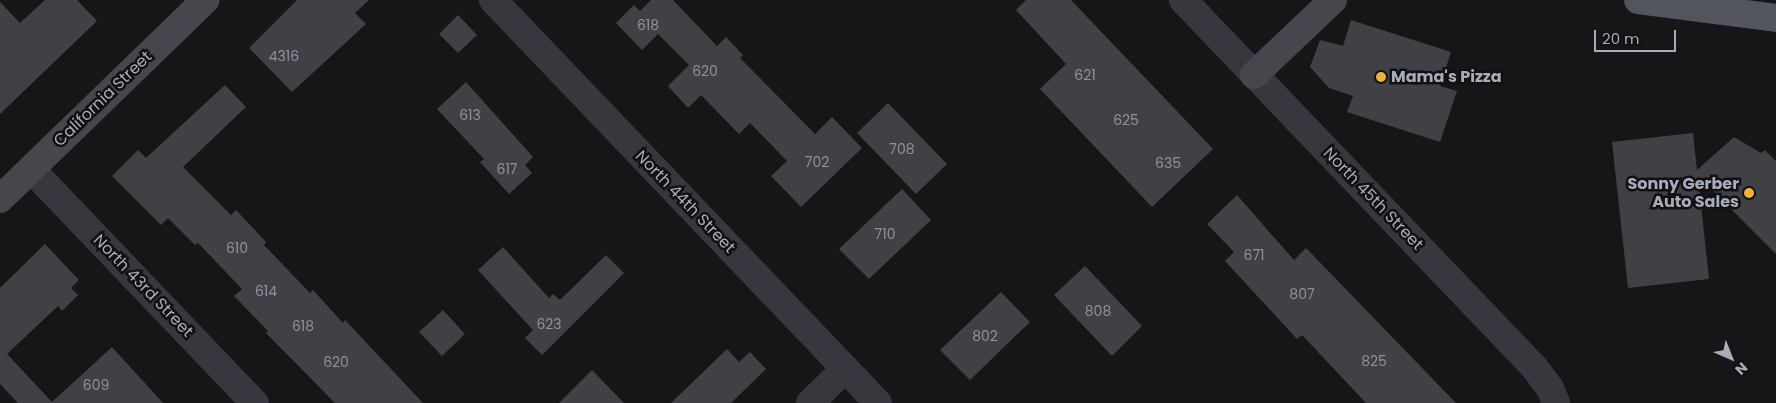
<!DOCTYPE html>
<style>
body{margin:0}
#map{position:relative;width:1776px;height:403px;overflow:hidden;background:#161618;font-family:Poppins,sans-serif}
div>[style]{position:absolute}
.building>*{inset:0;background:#404145}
.street>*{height:28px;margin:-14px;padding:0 14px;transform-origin:14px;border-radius:14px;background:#37383d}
.secondary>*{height:28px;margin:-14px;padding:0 14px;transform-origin:14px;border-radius:14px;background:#45474d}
.primary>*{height:28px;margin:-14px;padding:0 14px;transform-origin:14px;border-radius:14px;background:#53555c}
.dots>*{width:14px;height:14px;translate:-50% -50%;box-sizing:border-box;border:2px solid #111113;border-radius:50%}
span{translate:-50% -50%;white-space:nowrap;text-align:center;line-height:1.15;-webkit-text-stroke:5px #111113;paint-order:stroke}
.number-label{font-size:14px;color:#8e929b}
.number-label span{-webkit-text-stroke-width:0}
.poi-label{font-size:16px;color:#a8adb8;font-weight:700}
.left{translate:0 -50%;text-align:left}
.right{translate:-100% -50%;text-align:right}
.street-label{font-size:16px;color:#a8adb8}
.north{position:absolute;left:1706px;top:333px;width:50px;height:50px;-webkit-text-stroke:4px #111113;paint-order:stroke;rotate:136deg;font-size:14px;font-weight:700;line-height:20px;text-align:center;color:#a8adb8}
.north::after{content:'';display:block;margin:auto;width:18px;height:22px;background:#a8adb8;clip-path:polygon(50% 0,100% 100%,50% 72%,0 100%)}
.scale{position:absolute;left:1594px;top:30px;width:82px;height:22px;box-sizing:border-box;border:2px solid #a8adb8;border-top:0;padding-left:6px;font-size:15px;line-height:18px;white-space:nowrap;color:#a8adb8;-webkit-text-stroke:4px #111113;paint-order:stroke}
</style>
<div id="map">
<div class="building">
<div style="clip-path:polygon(45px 0,77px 0,97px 21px,0 114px,0 2px,20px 23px)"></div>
<div style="clip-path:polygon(297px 0,369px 0,355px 13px,366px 24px,292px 92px,249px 48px)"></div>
<div style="clip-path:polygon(651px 0,673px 0,717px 46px,726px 37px,743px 55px,740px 58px,815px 134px,832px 117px,862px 148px,801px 207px,771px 176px,787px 161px,750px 123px,739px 134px,701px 95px,688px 108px,668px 86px,689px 65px,658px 34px,642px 50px,616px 23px,634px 5px,640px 11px)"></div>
<div style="clip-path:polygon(1026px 0,1071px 0,1213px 149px,1152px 207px,1040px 89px,1066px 64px,1016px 10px)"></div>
<div style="clip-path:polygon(458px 15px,477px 35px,458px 53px,439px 34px)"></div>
<div style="clip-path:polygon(1351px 20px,1451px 52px,1440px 86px,1457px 91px,1440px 142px,1347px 112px,1353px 96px,1329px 88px,1310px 67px,1320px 40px,1343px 46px)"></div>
<div style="clip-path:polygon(466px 82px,533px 157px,525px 165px,532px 173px,509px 194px,480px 162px,484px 159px,437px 109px)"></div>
<div style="clip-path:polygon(225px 85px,246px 107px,183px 167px,231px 215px,236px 210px,266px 242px,264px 245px,310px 293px,313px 290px,343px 323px,345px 320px,423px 403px,335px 403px,266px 333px,268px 331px,234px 296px,242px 289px,198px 243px,195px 245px,168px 218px,161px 225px,112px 176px,138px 150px,146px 158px)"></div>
<div style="clip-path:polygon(888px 103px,947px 164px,916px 194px,857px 133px)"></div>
<div style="clip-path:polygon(1693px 133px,1697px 170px,1734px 137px,1761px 153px,1765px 150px,1776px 161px,1776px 254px,1698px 176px,1709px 279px,1628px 288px,1612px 142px)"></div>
<div style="clip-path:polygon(902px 189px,931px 220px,869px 279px,839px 249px)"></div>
<div style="clip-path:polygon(1237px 195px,1294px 260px,1306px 248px,1456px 403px,1366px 403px,1302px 335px,1297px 339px,1225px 261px,1234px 252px,1207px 224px)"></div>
<div style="clip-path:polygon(45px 244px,79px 280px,71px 288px,78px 295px,62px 311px,58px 306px,7px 354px,52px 402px,112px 347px,163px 403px,18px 403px,0 384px,0 288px)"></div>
<div style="clip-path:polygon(503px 247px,549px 298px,553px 294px,560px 300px,606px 255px,624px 273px,542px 355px,525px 338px,533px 330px,478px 270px)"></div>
<div style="clip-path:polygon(1085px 266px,1142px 326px,1112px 356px,1054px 295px)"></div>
<div style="clip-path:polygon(1001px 292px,1030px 322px,970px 380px,940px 350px)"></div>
<div style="clip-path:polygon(443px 310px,465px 334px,442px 356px,419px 332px)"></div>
<div style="clip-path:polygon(727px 349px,739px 362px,750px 352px,766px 369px,731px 403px,671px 403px)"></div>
<div style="clip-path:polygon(592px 370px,624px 403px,559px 403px)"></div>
</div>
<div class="street">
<div style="left:493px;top:0;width:557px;rotate:46.31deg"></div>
<div style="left:1183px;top:0;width:508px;rotate:46.28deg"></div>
<div style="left:1534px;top:367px;width:26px;rotate:53deg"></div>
<div style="left:1550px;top:388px;width:16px;rotate:68deg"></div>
<div style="left:31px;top:169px;width:324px;rotate:46.3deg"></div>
<div style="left:810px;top:403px;width:49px;rotate:-44.2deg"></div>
</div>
<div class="secondary">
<div style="left:1254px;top:75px;width:109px;rotate:-43.5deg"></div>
<div style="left:0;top:199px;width:286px;rotate:-44.1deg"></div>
</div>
<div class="primary">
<div style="left:1638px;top:0;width:139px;rotate:7.4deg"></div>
</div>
<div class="dots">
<div style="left:1381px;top:77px;background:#f2b134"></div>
<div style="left:1749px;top:193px;background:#f2b134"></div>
</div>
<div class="number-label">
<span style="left:648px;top:25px">618</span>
<span style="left:284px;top:56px">4316</span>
<span style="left:705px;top:71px">620</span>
<span style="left:1085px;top:75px">621</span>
<span style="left:470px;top:115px">613</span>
<span style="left:1126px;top:120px">625</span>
<span style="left:902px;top:149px">708</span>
<span style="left:817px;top:162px">702</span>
<span style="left:1168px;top:163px">635</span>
<span style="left:507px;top:169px">617</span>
<span style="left:885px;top:234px">710</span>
<span style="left:237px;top:248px">610</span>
<span style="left:1254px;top:255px">671</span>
<span style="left:266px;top:291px">614</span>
<span style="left:1302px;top:294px">807</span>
<span style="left:1098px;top:311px">808</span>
<span style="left:549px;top:324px">623</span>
<span style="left:303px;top:326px">618</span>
<span style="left:985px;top:336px">802</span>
<span style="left:1374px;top:361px">825</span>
<span style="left:336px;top:362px">620</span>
<span style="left:96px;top:385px">609</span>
</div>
<div class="poi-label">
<span class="left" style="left:1391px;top:77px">Mama's Pizza</span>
<span class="right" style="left:1739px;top:193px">Sonny Gerber<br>Auto Sales</span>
</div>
<div class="street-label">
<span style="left:103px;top:99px;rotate:-44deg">California Street</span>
<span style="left:1373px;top:199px;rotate:46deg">North 45th Street</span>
<span style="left:685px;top:202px;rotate:46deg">North 44th Street</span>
<span style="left:143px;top:286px;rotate:46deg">North 43rd Street</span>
</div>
<div class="north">N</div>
<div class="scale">20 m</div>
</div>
